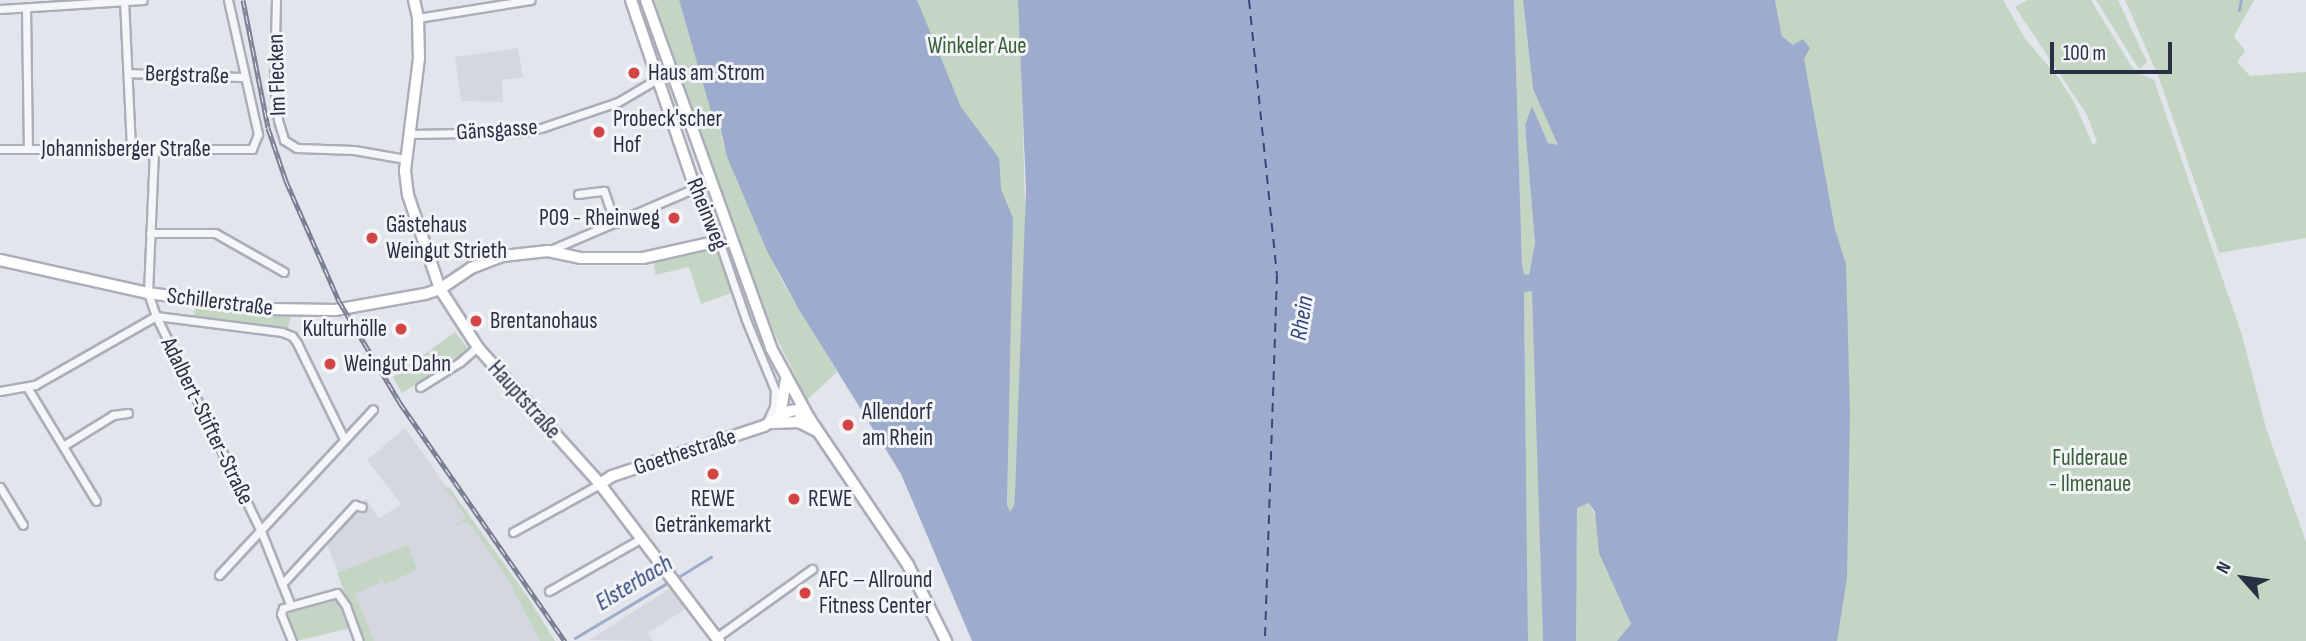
<!DOCTYPE html>
<meta charset="utf-8">
<style>
body{margin:0}
#map{position:relative;width:2306px;height:641px;overflow:hidden;background:#e2e5eb;font-family:"Sofia Sans Condensed",sans-serif}
div>[style]{position:absolute}
.built>*{inset:0;background:#d4d7e0}
.green>*{inset:0;background:#c5d5c3}
.water>*{inset:0;background:#9daccc}
.stream>*{height:2.5px;margin:-1.25px;padding:0 1.25px;transform-origin:1.25px;border-radius:1.25px;background:#9daccc}
.ferry>*{height:2px;margin-top:-1px;transform-origin:0;background:repeating-linear-gradient(90deg,#32477a 0 9px,transparent 0 16px)}
.roads{filter:drop-shadow(2px 0 #abaeb9) drop-shadow(-2px 0 #abaeb9) drop-shadow(0 2px #abaeb9) drop-shadow(0 -2px #abaeb9)}
.street>*{height:7px;margin:-3.5px;padding:0 3.5px;transform-origin:3.5px;border-radius:3.5px;background:#f5f6f9}
.secondary>*{height:10px;margin:-5px;padding:0 5px;transform-origin:5px;border-radius:5px;background:#fff}
.primary>*{height:10px;margin:-5px;padding:0 5px;transform-origin:5px;border-radius:5px;background:#fff}
.rail>*{height:5px;margin-top:-2.5px;transform-origin:0;background:repeating-linear-gradient(90deg,#f2f4f8 0 8px,#7b8195 0 16px);box-sizing:border-box;border-block:2px solid #7b8195}
.dots>*{width:19px;height:19px;translate:-50% -50%;box-sizing:border-box;border:4px solid #f2f4f8;border-radius:50%}
span{translate:-50% -50%;white-space:nowrap;text-align:center;line-height:1.15;-webkit-text-stroke:6px #f2f4f8;paint-order:stroke}
.park-label{font-size:23px;color:#386036}
.poi-label{font-size:23px;color:#2a2f44}
.left{translate:0 -50%;text-align:left}
.right{translate:-100% -50%;text-align:right}
.street-label{font-size:23px;color:#2a2f44}
.water-label{font-size:24px;color:#32477a;font-style:italic}
.north{position:absolute;left:2208px;top:543px;width:70px;height:70px;-webkit-text-stroke:5px #f2f4f8;paint-order:stroke;rotate:298deg;font-size:19px;font-weight:700;line-height:28px;text-align:center;color:#2a2f44}
.north::after{content:'';display:block;margin:auto;width:24px;height:32px;background:#2a2f44;clip-path:polygon(50% 0,100% 100%,50% 72%,0 100%)}
.scale{position:absolute;left:2050px;top:42px;width:122px;height:32px;box-sizing:border-box;border:4px solid #2a2f44;border-top:0;padding-left:9px;font-size:21px;line-height:24px;white-space:nowrap;color:#2a2f44;-webkit-text-stroke:5px #f2f4f8;paint-order:stroke}
</style>
<div id="map">
<div class="built">
<div style="clip-path:polygon(518px 48px,523px 77px,502px 80px,503px 102px,461px 101px,455px 57px)"></div>
<div style="clip-path:polygon(405px 428px,524px 596px,545px 641px,364px 641px,325px 539px,366px 499px,379px 519px,401px 504px,367px 460px)"></div>
<div style="clip-path:polygon(671px 588px,687px 608px,648px 633px,653px 641px,589px 640px)"></div>
</div>
<div class="green">
<div style="clip-path:polygon(654px 0,679px 0,713px 119px,719px 122px,722px 140px,737px 181px,782px 281px,837px 372px,807px 400px,771px 326px,756px 288px)"></div>
<div style="clip-path:polygon(917px 0,1019px 0,1026px 236px,1014px 521px,1007px 521px,1009px 307px)"></div>
<div style="clip-path:polygon(1514px 0,1523px 0,1533px 89px,1559px 146px,1548px 143px,1532px 107px,1525px 125px,1535px 243px,1529px 275px,1524px 274px,1522px 265px)"></div>
<div style="clip-path:polygon(1775px 0,2003px 0,2026px 40px,2058px 77px,2074px 102px,2093px 145px,2097px 142px,2087px 115px,2015px 7px,2028px 0,2091px 0,2130px 64px,2136px 72px,2154px 80px,2242px 335px,2266px 428px,2306px 542px,2306px 641px,1575px 641px,1577px 507px,1589px 503px,1596px 517px,1846px 264px,1835px 229px,1803px 59px,1810px 48px,1793px 45px,1782px 36px)"></div>
<div style="clip-path:polygon(2096px 0,2118px 0,2147px 62px,2139px 69px)"></div>
<div style="clip-path:polygon(2125px 0,2254px 0,2234px 36px,2245px 51px,2237px 62px,2250px 76px,2306px 72px,2306px 238px,2219px 253px,2159px 78px)"></div>
<div style="clip-path:polygon(719px 247px,734px 292px,701px 304px,689px 267px,655px 275px,654px 261px)"></div>
<div style="clip-path:polygon(1524px 291px,1533px 291px,1543px 641px,1528px 641px)"></div>
<div style="clip-path:polygon(195px 306px,291px 316px,288px 328px,194px 316px)"></div>
<div style="clip-path:polygon(455px 332px,469px 350px,402px 393px,393px 377px)"></div>
<div style="clip-path:polygon(449px 487px,527px 596px,555px 641px,540px 641px,509px 581px,468px 521px,453px 527px,466px 518px,448px 491px,441px 493px)"></div>
<div style="clip-path:polygon(408px 545px,417px 570px,385px 584px,382px 578px,378px 579px,380px 583px,355px 594px,374px 641px,364px 641px,337px 573px)"></div>
<div style="clip-path:polygon(330px 599px,341px 604px,351px 628px,296px 641px,287px 620px,289px 611px)"></div>
</div>
<div class="water">
<div style="clip-path:polygon(679px 0,917px 0,961px 107px,999px 158px,1001px 189px,1013px 218px,1007px 505px,1010px 512px,1014px 506px,1015px 493px,1026px 190px,1018px 0,1514px 0,1522px 265px,1524px 274px,1529px 275px,1535px 243px,1525px 125px,1532px 106px,1548px 143px,1558px 145px,1533px 89px,1523px 0,1775px 0,1782px 36px,1793px 45px,1803px 39px,1810px 48px,1804px 59px,1835px 229px,1846px 264px,1850px 413px,1847px 578px,1837px 641px,1617px 641px,1631px 624px,1599px 553px,1595px 512px,1589px 503px,1577px 508px,1576px 641px,1543px 641px,1532px 291px,1524px 292px,1528px 641px,972px 641px,901px 474px,798px 308px,767px 251px,727px 157px,719px 122px,713px 119px)"></div>
</div>
<div class="stream">
<div style="left:2239px;top:10px;width:10px;rotate:-79deg"></div>
<div style="left:675px;top:579px;width:42px;rotate:-31.4deg"></div>
<div style="left:575px;top:638px;width:109px;rotate:-30.8deg"></div>
</div>
<div class="ferry">
<div style="left:1249px;top:0;width:276px;rotate:84.2deg"></div>
<div style="left:1277px;top:275px;width:366px;rotate:91.9deg"></div>
</div>
<div class="roads">
<div class="street">
<div style="left:124px;top:0;width:150px;rotate:87.3deg"></div>
<div style="left:276px;top:0;width:82px;rotate:91.4deg"></div>
<div style="left:274px;top:82px;width:38px;rotate:84deg"></div>
<div style="left:278px;top:120px;width:21px;rotate:73deg"></div>
<div style="left:284px;top:140px;width:15px;rotate:32deg"></div>
<div style="left:297px;top:148px;width:57px;rotate:2deg"></div>
<div style="left:354px;top:150px;width:52px;rotate:10deg"></div>
<div style="left:26px;top:8px;width:141px;rotate:89.2deg"></div>
<div style="left:0;top:9px;width:143px;rotate:-3.6deg"></div>
<div style="left:418px;top:18px;width:114px;rotate:-9.1deg"></div>
<div style="left:129px;top:73px;width:115px;rotate:2deg"></div>
<div style="left:411px;top:134px;width:112px;rotate:-1deg"></div>
<div style="left:523px;top:132px;width:18px;rotate:-13deg"></div>
<div style="left:541px;top:128px;width:81px;rotate:-18.7deg"></div>
<div style="left:618px;top:102px;width:45px;rotate:-30.5deg"></div>
<div style="left:0;top:149px;width:252px"></div>
<div style="left:252px;top:149px;width:16px;rotate:-68deg"></div>
<div style="left:258px;top:134px;width:137px;rotate:-102.6deg"></div>
<div style="left:154px;top:150px;width:143px;rotate:92.4deg"></div>
<div style="left:148px;top:293px;width:24px;rotate:71deg"></div>
<div style="left:156px;top:316px;width:239px;rotate:64deg"></div>
<div style="left:261px;top:531px;width:79px;rotate:68.3deg"></div>
<div style="left:578px;top:194px;width:26px;rotate:-7deg"></div>
<div style="left:604px;top:191px;width:34px;rotate:71deg"></div>
<div style="left:150px;top:233px;width:65px"></div>
<div style="left:215px;top:233px;width:79px;rotate:29.5deg"></div>
<div style="left:719px;top:241px;width:83px;rotate:71.1deg"></div>
<div style="left:746px;top:320px;width:76px;rotate:67.5deg"></div>
<div style="left:775px;top:390px;width:17px;rotate:93deg"></div>
<div style="left:774px;top:407px;width:19px;rotate:115deg"></div>
<div style="left:548px;top:251px;width:160px;rotate:-23.2deg"></div>
<div style="left:27px;top:387px;width:133px;rotate:58.8deg"></div>
<div style="left:420px;top:387px;width:47px;rotate:-32deg"></div>
<div style="left:460px;top:362px;width:23px;rotate:-41deg"></div>
<div style="left:0;top:391px;width:36px;rotate:-10deg"></div>
<div style="left:35px;top:385px;width:139px;rotate:-29.7deg"></div>
<div style="left:156px;top:316px;width:127px;rotate:7.2deg"></div>
<div style="left:282px;top:332px;width:11px;rotate:22deg"></div>
<div style="left:292px;top:336px;width:9px;rotate:54deg"></div>
<div style="left:297px;top:343px;width:107px;rotate:63.9deg"></div>
<div style="left:63px;top:446px;width:59px;rotate:-31.8deg"></div>
<div style="left:113px;top:415px;width:15px;rotate:-8deg"></div>
<div style="left:0;top:487px;width:44px;rotate:58.8deg"></div>
<div style="left:513px;top:532px;width:99px;rotate:-28.9deg"></div>
<div style="left:219px;top:575px;width:226px;rotate:-47.1deg"></div>
<div style="left:282px;top:584px;width:108px;rotate:-47.3deg"></div>
<div style="left:355px;top:505px;width:7px;rotate:16deg"></div>
<div style="left:549px;top:591px;width:107px;rotate:-29.7deg"></div>
<div style="left:717px;top:637px;width:117px;rotate:-35.6deg"></div>
<div style="left:292px;top:641px;width:29px;rotate:-112deg"></div>
<div style="left:281px;top:614px;width:6px;rotate:-72deg"></div>
<div style="left:283px;top:608px;width:56px;rotate:-15.5deg"></div>
<div style="left:337px;top:593px;width:16px;rotate:55deg"></div>
<div style="left:346px;top:606px;width:37px;rotate:70deg"></div>
</div>
<div class="secondary">
<div style="left:414px;top:0;width:18px;rotate:77deg"></div>
<div style="left:418px;top:18px;width:40px;rotate:88.6deg"></div>
<div style="left:419px;top:58px;width:114px;rotate:97.1deg"></div>
<div style="left:405px;top:171px;width:24px;rotate:83deg"></div>
<div style="left:408px;top:195px;width:99px;rotate:71.2deg"></div>
<div style="left:440px;top:289px;width:72px;rotate:57deg"></div>
<div style="left:479px;top:349px;width:181px;rotate:48.1deg"></div>
<div style="left:600px;top:484px;width:197px;rotate:52.8deg"></div>
<div style="left:0;top:260px;width:152px;rotate:12.6deg"></div>
<div style="left:148px;top:293px;width:121px;rotate:7.6deg"></div>
<div style="left:268px;top:309px;width:67px;rotate:0.9deg"></div>
<div style="left:335px;top:310px;width:91px;rotate:-10.1deg"></div>
<div style="left:425px;top:294px;width:16px;rotate:-18deg"></div>
<div style="left:440px;top:289px;width:37px;rotate:-34deg"></div>
<div style="left:471px;top:268px;width:34px;rotate:-21deg"></div>
<div style="left:503px;top:256px;width:45px;rotate:-6.3deg"></div>
<div style="left:548px;top:251px;width:33px;rotate:12deg"></div>
<div style="left:580px;top:258px;width:63px"></div>
<div style="left:643px;top:258px;width:78px;rotate:-12.6deg"></div>
<div style="left:719px;top:241px;width:58px;rotate:-114.4deg"></div>
<div style="left:695px;top:188px;width:199px;rotate:-108.8deg"></div>
<div style="left:780px;top:417px;width:38px;rotate:-81deg"></div>
<div style="left:772px;top:423px;width:27px;rotate:-2deg"></div>
<div style="left:799px;top:422px;width:20px;rotate:27deg"></div>
<div style="left:600px;top:484px;width:14px;rotate:-34deg"></div>
<div style="left:612px;top:476px;width:160px;rotate:-18.2deg"></div>
<div style="left:764px;top:426px;width:30px;rotate:-30deg"></div>
<div style="left:790px;top:411px;width:13px;rotate:-9deg"></div>
<div style="left:803px;top:409px;width:14px;rotate:107deg"></div>
</div>
<div class="primary">
<div style="left:646px;top:0;width:370px;rotate:70.2deg"></div>
<div style="left:771px;top:348px;width:80px;rotate:61.5deg"></div>
<div style="left:809px;top:418px;width:177px;rotate:56deg"></div>
<div style="left:908px;top:565px;width:85px;rotate:63.4deg"></div>
</div>
</div>
<div class="rail">
<div style="left:243px;top:0;width:130px;rotate:78.9deg"></div>
<div style="left:268px;top:128px;width:56px;rotate:71.2deg"></div>
<div style="left:286px;top:181px;width:131px;rotate:66.2deg"></div>
<div style="left:339px;top:301px;width:119px;rotate:59.1deg"></div>
<div style="left:400px;top:403px;width:290px;rotate:55.3deg"></div>
</div>
<div class="dots">
<div style="left:634px;top:73px;background:#d34545"></div>
<div style="left:599px;top:132px;background:#d34545"></div>
<div style="left:674px;top:218px;background:#d34545"></div>
<div style="left:372px;top:238px;background:#d34545"></div>
<div style="left:476px;top:321px;background:#d34545"></div>
<div style="left:401px;top:329px;background:#d34545"></div>
<div style="left:330px;top:364px;background:#d34545"></div>
<div style="left:848px;top:425px;background:#d34545"></div>
<div style="left:713px;top:474px;background:#d34545"></div>
<div style="left:794px;top:499px;background:#d34545"></div>
<div style="left:805px;top:593px;background:#d34545"></div>
</div>
<div class="park-label">
<span style="left:977px;top:46px">Winkeler Aue</span>
<span style="left:2090px;top:471px">Fulderaue<br>- Ilmenaue</span>
</div>
<div class="poi-label">
<span class="left" style="left:648px;top:73px">Haus am Strom</span>
<span class="left" style="left:613px;top:132px">Probeck'scher<br>Hof</span>
<span class="right" style="left:660px;top:218px">P09 - Rheinweg</span>
<span class="left" style="left:386px;top:238px">Gästehaus<br>Weingut Strieth</span>
<span class="left" style="left:490px;top:321px">Brentanohaus</span>
<span class="right" style="left:387px;top:329px">Kulturhölle</span>
<span class="left" style="left:344px;top:364px">Weingut Dahn</span>
<span class="left" style="left:862px;top:425px">Allendorf<br>am Rhein</span>
<span style="left:713px;top:512px">REWE<br>Getränkemarkt</span>
<span class="left" style="left:808px;top:499px">REWE</span>
<span class="left" style="left:819px;top:593px">AFC – Allround<br>Fitness Center</span>
</div>
<div class="street-label">
<span style="left:187px;top:75px;rotate:2deg">Bergstraße</span>
<span style="left:277px;top:75px;rotate:-92deg">Im Flecken</span>
<span style="left:497px;top:130px;rotate:-4deg">Gänsgasse</span>
<span style="left:126px;top:149px">Johannisberger Straße</span>
<span style="left:707px;top:214px;rotate:68deg">Rheinweg</span>
<span style="left:220px;top:302px;rotate:7deg">Schillerstraße</span>
<span style="left:524px;top:400px;rotate:48deg">Hauptstraße</span>
<span style="left:207px;top:421px;rotate:64deg">Adalbert-Stifter-Straße</span>
<span style="left:685px;top:452px;rotate:-18deg">Goethestraße</span>
</div>
<div class="water-label">
<span style="left:1302px;top:318px;rotate:-81deg">Rhein</span>
<span style="left:634px;top:583px;rotate:-31deg">Elsterbach</span>
</div>
<div class="north">N</div>
<div class="scale">100 m</div>
</div>
